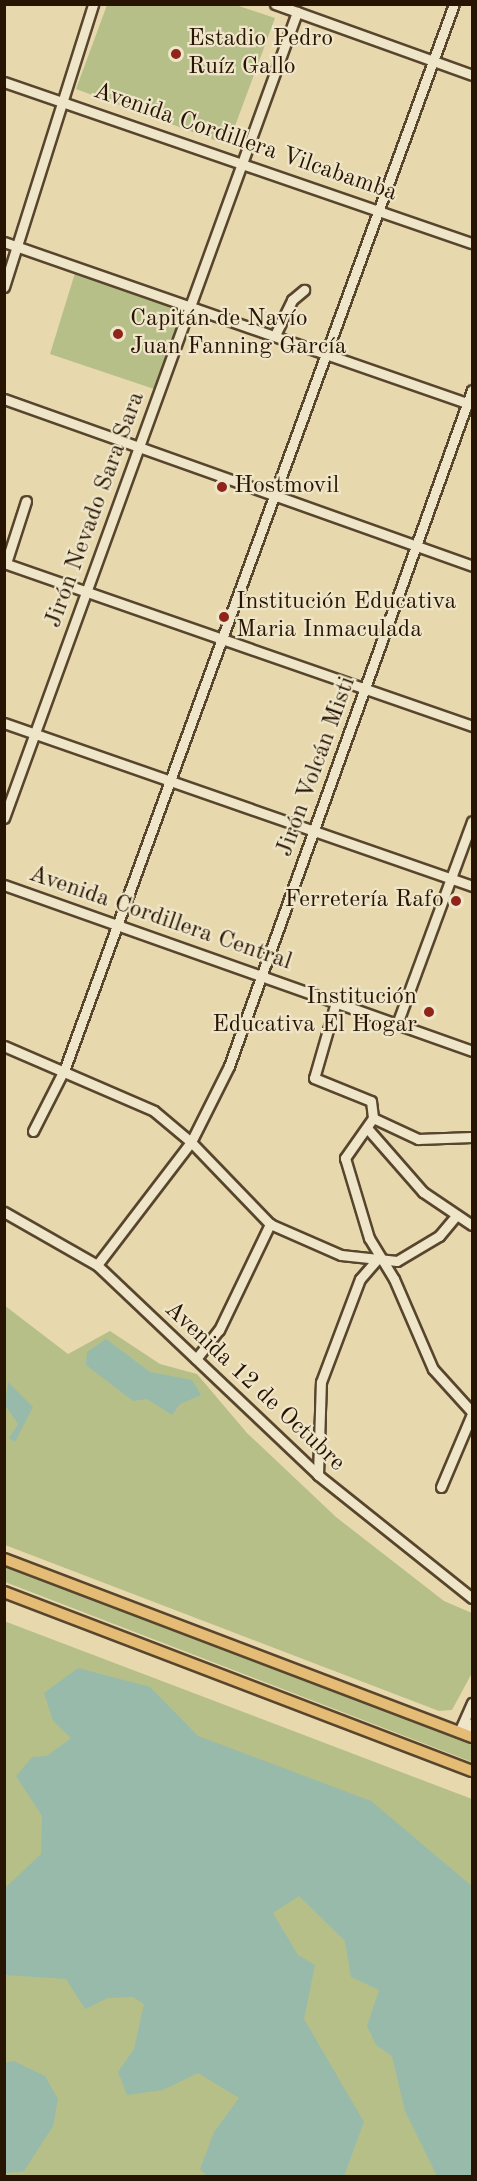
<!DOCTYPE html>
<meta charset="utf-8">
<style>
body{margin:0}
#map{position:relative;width:477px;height:2181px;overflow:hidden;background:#e7d9ad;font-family:"Old Standard TT",serif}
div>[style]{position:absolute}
.green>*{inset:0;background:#b7bf89}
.water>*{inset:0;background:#97baab}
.roads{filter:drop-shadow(2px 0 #58452d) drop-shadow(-2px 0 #58452d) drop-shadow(0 2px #58452d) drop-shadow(0 -2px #58452d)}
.minor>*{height:9px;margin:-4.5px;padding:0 4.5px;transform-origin:4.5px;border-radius:4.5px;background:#efe6ca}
.major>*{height:10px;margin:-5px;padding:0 5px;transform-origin:5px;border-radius:5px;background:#e4bc76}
.dots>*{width:16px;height:16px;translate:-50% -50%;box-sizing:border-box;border:3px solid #efe6ca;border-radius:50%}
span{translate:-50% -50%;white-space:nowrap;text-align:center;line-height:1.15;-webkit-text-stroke:4.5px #efe6ca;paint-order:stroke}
.poi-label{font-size:24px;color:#281402}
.left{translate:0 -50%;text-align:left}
.right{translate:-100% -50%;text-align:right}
.street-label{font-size:24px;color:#281402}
.frame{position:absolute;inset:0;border:6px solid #281402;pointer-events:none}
</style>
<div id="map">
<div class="green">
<div style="clip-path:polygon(107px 5px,236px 5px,275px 18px,228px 145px,76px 89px)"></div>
<div style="clip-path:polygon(75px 273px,186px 308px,157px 390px,50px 354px)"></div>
<div style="clip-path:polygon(4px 1305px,68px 1354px,110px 1331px,160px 1364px,197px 1374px,247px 1433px,336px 1517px,444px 1601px,472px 1613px,472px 1673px,452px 1710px,439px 1711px,5px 1545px)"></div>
<div style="clip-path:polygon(5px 1566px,472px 1744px,472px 1762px,5px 1582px)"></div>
<div style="clip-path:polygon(4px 1621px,472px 1799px,472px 2176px,5px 2176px)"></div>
</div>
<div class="water">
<div style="clip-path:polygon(106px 1339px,150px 1372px,192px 1380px,201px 1395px,180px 1404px,172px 1415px,147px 1399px,133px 1401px,86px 1365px,87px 1352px)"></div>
<div style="clip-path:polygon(8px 1382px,33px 1407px,15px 1442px,9px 1438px,18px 1424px,5px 1405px)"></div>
<div style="clip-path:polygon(78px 1668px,150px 1687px,198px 1736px,371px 1801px,472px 1886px,472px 2176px,437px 2176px,405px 2111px,392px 2056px,376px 2045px,367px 2026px,379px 1990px,351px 1977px,345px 1941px,299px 1896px,273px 1913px,298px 1955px,315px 1965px,304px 2019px,364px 2122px,344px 2176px,207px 2176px,200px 2169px,214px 2132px,239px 2098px,198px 2073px,163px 2090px,127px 2095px,118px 2072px,134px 2049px,144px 2004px,133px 1997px,108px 1998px,85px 2009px,66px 1979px,5px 1975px,5px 1888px,41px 1854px,42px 1816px,16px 1776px,32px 1757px,47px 1756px,71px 1738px,53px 1721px,44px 1693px)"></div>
<div style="clip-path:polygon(14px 2061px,45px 2076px,58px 2099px,53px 2126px,24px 2171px,6px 2173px,5px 2063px)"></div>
</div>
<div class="roads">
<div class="minor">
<div style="left:275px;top:4px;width:209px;rotate:19.8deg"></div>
<div style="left:4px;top:82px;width:495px;rotate:19deg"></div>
<div style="left:4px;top:242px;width:496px;rotate:19.2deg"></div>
<div style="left:4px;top:287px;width:297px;rotate:-72.5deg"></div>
<div style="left:276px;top:333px;width:37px;rotate:-64deg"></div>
<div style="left:292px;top:300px;width:16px;rotate:-40deg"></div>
<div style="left:4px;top:399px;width:497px;rotate:19.6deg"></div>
<div style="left:4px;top:563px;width:496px;rotate:19.2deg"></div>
<div style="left:6px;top:563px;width:65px;rotate:-72.1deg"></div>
<div style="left:4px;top:723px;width:496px;rotate:19.2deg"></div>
<div style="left:4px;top:818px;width:858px;rotate:-70.02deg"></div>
<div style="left:4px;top:885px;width:497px;rotate:19.5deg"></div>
<div style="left:336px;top:1002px;width:79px;rotate:106.1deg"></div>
<div style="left:314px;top:1078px;width:61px;rotate:22deg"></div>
<div style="left:371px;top:1101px;width:17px;rotate:83deg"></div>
<div style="left:373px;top:1118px;width:49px;rotate:125deg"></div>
<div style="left:345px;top:1158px;width:84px;rotate:73.3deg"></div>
<div style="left:369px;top:1238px;width:48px;rotate:58.6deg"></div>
<div style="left:394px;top:1279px;width:98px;rotate:66.6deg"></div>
<div style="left:433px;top:1369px;width:58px;rotate:47.8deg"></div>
<div style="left:397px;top:1024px;width:216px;rotate:-69.7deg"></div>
<div style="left:4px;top:1046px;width:163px;rotate:23.4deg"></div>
<div style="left:154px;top:1111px;width:48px;rotate:40deg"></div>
<div style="left:191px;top:1142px;width:114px;rotate:46.1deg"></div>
<div style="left:270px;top:1224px;width:77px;rotate:23.6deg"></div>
<div style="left:341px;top:1255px;width:56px;rotate:6.1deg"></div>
<div style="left:397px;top:1261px;width:49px;rotate:-30.8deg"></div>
<div style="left:439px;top:1236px;width:25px;rotate:-50deg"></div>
<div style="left:373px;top:1118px;width:50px;rotate:25deg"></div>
<div style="left:418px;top:1139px;width:54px;rotate:-2.1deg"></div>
<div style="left:367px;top:1128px;width:85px;rotate:48.8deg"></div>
<div style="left:423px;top:1192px;width:59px;rotate:34deg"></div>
<div style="left:33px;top:1131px;width:71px;rotate:-63.1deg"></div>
<div style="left:65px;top:1068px;width:1133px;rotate:-69.92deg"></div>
<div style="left:4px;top:1212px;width:107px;rotate:29.7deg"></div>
<div style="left:97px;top:1265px;width:305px;rotate:43.5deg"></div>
<div style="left:318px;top:1475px;width:197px;rotate:38.6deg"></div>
<div style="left:97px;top:1265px;width:155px;rotate:-52.6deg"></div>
<div style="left:191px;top:1142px;width:85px;rotate:-63.4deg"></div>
<div style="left:229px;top:1066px;width:718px;rotate:-70.23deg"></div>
<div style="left:196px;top:1359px;width:37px;rotate:-52deg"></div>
<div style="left:219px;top:1330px;width:118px;rotate:-64.3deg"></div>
<div style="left:318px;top:1475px;width:93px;rotate:-88.2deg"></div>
<div style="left:321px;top:1382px;width:110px;rotate:-69.3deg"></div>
<div style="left:360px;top:1279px;width:28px;rotate:-49deg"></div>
<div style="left:441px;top:1487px;width:79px;rotate:-67deg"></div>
<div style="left:459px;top:1732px;width:32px;rotate:-66deg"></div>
<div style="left:467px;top:1735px;width:13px;rotate:-67deg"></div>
</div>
<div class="major">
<div style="left:4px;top:1559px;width:501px;rotate:20.82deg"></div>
<div style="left:4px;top:1592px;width:501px;rotate:20.93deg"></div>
</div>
</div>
<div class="dots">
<div style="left:176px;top:54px;background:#8f2418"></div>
<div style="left:118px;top:334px;background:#8f2418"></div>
<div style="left:222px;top:487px;background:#8f2418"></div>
<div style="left:224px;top:617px;background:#8f2418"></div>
<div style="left:456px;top:901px;background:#8f2418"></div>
<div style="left:429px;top:1012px;background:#8f2418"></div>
</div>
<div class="poi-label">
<span class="left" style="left:188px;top:54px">Estadio Pedro<br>Ruíz Gallo</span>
<span class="left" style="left:130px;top:334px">Capitán de Navío<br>Juan Fanning García</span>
<span class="left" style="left:234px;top:487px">Hostmovil</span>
<span class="left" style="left:236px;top:617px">Institución Educativa<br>Maria Inmaculada</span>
<span class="right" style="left:444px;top:901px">Ferretería Rafo</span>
<span class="right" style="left:417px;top:1012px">Institución<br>Educativa El Hogar</span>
</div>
<div class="street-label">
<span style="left:245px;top:143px;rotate:19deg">Avenida Cordillera Vilcabamba</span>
<span style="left:96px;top:510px;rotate:-70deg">Jirón Nevado Sara Sara</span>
<span style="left:317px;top:767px;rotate:-70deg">Jirón Volcán Misti</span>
<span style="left:160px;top:919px;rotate:19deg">Avenida Cordillera Central</span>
<span style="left:254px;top:1387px;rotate:43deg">Avenida 12 de Octubre</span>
</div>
<div class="frame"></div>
</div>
